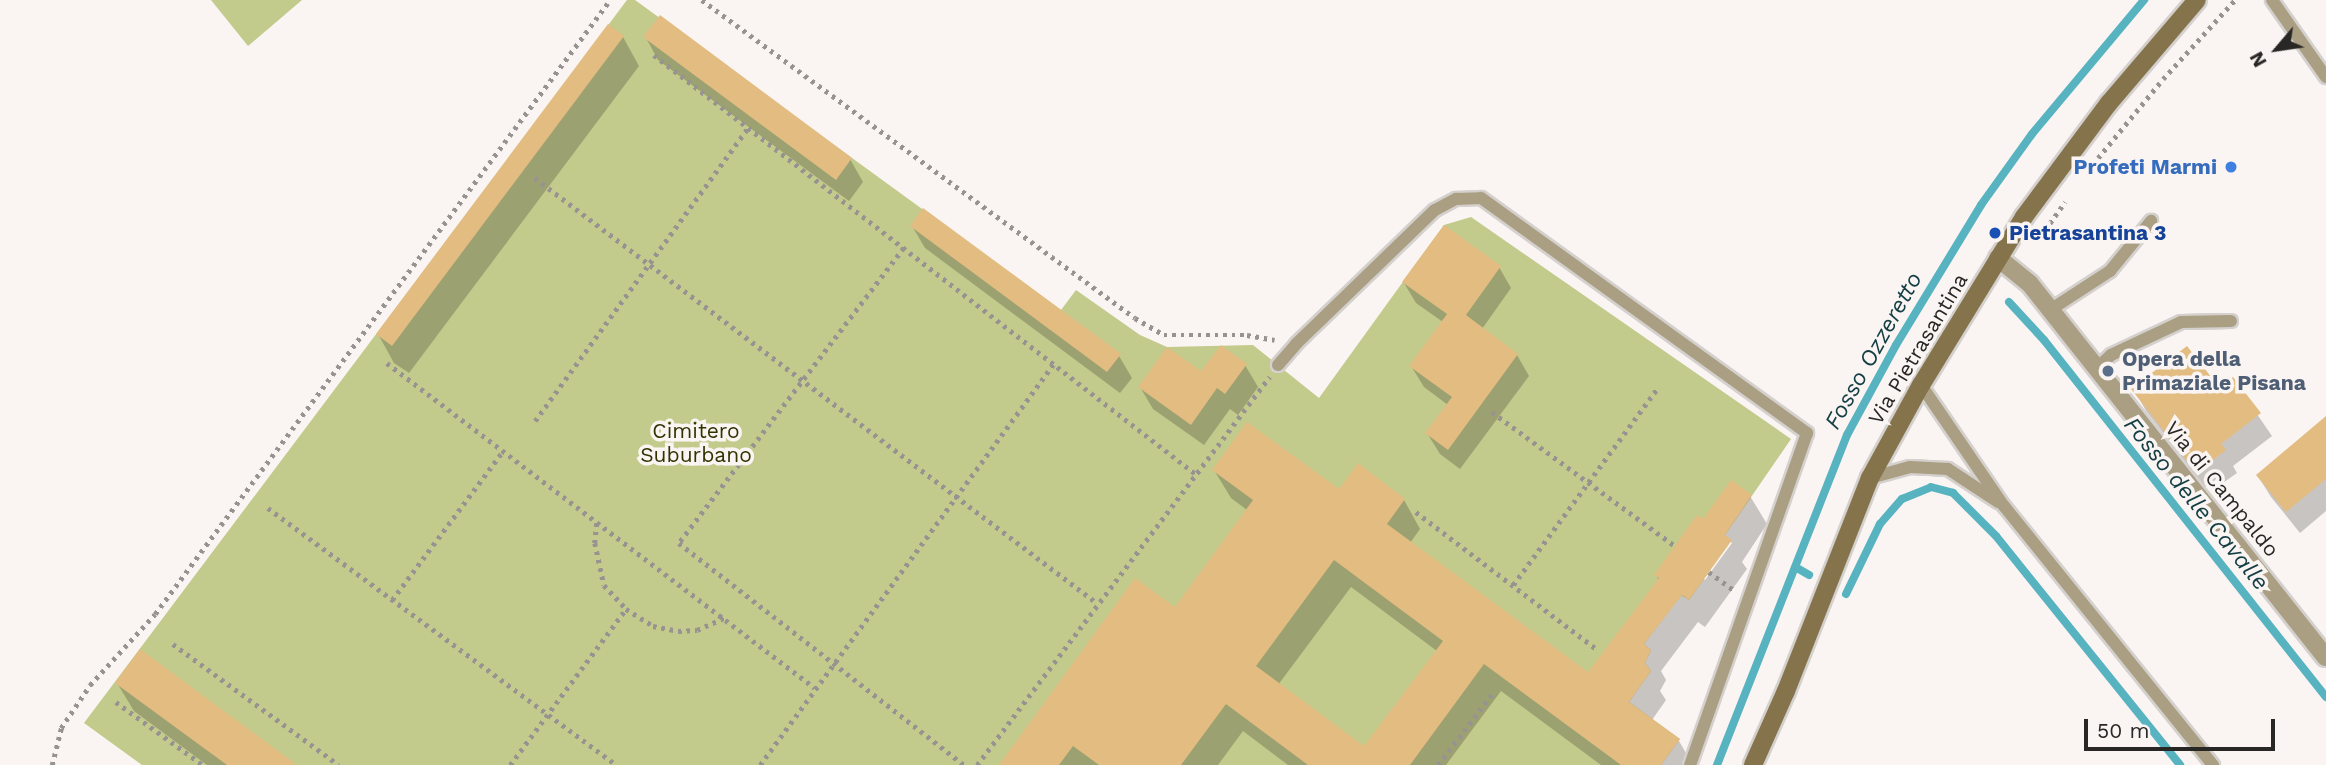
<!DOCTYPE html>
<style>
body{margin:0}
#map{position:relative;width:2326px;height:765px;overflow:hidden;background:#faf5f2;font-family:"Work Sans",sans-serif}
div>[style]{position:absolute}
.green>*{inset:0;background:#c2ca8c}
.shadow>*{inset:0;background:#0003}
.stream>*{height:8px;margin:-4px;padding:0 4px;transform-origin:4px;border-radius:4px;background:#58b3c1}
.building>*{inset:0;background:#e2bc80}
.path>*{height:4.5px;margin-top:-2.25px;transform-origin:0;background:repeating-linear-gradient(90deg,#979391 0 3.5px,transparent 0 8.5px)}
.roads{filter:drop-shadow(2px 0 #d4d0cd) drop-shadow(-2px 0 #d4d0cd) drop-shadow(0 2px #d4d0cd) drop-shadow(0 -2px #d4d0cd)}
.lane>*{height:12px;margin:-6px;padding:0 6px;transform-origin:6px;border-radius:6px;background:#aa9e83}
.street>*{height:18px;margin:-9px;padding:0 9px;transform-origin:9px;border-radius:9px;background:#aa9e83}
.secondary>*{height:18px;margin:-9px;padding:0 9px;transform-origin:9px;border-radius:9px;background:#85734b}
.dots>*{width:19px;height:19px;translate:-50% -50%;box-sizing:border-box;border:4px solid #faf5f2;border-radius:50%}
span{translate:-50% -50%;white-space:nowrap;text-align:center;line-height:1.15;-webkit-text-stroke:7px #faf5f2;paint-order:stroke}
.shop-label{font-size:21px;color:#366cbe;font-weight:700}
.right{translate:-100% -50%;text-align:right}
.transit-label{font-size:21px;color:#164399;font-weight:700}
.left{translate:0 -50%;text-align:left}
.street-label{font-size:21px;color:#292726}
.service-label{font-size:21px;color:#4e5e75;font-weight:700}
.park-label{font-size:21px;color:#303400}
.water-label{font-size:23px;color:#133e44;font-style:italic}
.north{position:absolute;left:2242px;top:14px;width:70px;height:70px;-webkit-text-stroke:5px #faf5f2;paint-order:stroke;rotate:241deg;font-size:19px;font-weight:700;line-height:28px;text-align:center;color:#292726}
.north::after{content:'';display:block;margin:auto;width:24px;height:32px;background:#292726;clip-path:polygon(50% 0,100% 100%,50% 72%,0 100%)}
.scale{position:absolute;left:2084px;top:719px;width:191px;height:32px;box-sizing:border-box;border:4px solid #292726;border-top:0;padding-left:9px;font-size:21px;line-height:24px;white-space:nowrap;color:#292726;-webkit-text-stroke:5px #faf5f2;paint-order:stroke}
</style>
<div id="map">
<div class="green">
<div style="clip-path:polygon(211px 0,302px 0,248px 46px)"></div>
<div style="clip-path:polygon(627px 0,635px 0,1061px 310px,1076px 290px,1140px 335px,1167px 347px,1253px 345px,1319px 398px,1444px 225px,1471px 217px,1791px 439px,1725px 535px,1709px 572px,1689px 600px,1681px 595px,1644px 644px,1651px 650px,1645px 663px,1651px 671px,1629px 702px,1680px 739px,1661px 765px,142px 765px,84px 723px)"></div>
</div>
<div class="shadow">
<div style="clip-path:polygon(623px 37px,639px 66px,409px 373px,394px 363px,378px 334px)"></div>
<div style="clip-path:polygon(646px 38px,850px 159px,863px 182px,849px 201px,658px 60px)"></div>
<div style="clip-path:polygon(912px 226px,1119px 356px,1132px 378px,1120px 393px,925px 248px)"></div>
<div style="clip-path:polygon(1499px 267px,1511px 288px,1482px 329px,1517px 355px,1529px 376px,1460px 469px,1440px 454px,1427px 433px,1448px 405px,1424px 387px,1411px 366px,1443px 322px,1416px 303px,1404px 283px)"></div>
<div style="clip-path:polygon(1245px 365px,1258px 387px,1238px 415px,1230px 409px,1204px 445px,1153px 409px,1140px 387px)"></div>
<div style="clip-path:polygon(2233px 379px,2272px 436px,2233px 466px,2237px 473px,2213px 490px,2209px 485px,2205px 487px,2146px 411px,2134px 389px,2219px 390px)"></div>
<div style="clip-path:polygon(2326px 419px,2326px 511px,2300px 533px,2271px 497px,2258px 476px)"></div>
<div style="clip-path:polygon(evenodd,1359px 465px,1404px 500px,1420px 529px,1410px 543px,1589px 675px,1659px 580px,1656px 575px,1703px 522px,1750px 496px,1767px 524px,1742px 562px,1747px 569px,1705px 627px,1698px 622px,1661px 671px,1666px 680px,1660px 691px,1666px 700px,1652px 720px,1679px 741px,1693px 765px,1601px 765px,1501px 691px,1446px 765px,1288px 765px,1243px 731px,1218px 765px,1001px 765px,1175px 609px,1247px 510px,1231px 498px,1214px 470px,1339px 491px,1359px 465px,1729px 540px,1732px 543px,1705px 580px,1703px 578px,1729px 540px,1359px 465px,1351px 587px,1437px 651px,1365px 749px,1278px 685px,1351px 587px)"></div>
<div style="clip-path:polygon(117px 683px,294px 765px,207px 765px,134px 711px)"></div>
</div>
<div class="stream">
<div style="left:2009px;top:302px;width:52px;rotate:47.4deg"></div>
<div style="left:2044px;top:340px;width:455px;rotate:51.7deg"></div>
<div style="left:1797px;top:568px;width:14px;rotate:30deg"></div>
<div style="left:1846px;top:594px;width:78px;rotate:-64.1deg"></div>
<div style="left:1880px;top:524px;width:33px;rotate:-49deg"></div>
<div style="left:1902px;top:499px;width:31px;rotate:-22deg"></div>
<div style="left:1931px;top:487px;width:23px;rotate:15deg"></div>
<div style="left:1953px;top:493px;width:61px;rotate:45deg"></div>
<div style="left:1996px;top:536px;width:294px;rotate:51.2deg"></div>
<div style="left:1717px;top:765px;width:355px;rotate:-68.5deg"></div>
<div style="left:1847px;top:435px;width:102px;rotate:-61.4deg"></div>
<div style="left:1896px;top:345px;width:164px;rotate:-58.7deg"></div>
<div style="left:1981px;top:205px;width:87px;rotate:-54.3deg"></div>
<div style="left:2032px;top:134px;width:175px;rotate:-50.1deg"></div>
</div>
<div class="building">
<div style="clip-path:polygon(660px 15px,852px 158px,836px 180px,643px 37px)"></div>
<div style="clip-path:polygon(608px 24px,624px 36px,392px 346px,376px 334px)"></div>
<div style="clip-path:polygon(923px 208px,1121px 354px,1107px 372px,910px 226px)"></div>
<div style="clip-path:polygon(1444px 225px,1501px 266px,1466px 315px,1518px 354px,1448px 450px,1425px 433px,1452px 397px,1409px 366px,1447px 314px,1402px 282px)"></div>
<div style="clip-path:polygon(1221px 345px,1247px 364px,1225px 394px,1217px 388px,1191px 425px,1138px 387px,1167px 347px,1201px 371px)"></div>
<div style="clip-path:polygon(2187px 346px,2219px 387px,2233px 377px,2261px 413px,2221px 444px,2226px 450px,2200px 470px,2195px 464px,2191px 466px,2131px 389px)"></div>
<div style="clip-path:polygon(2326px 416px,2326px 479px,2286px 512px,2256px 475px)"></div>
<div style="clip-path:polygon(evenodd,1247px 422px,1339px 489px,1358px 463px,1405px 499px,1387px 524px,1588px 672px,1659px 578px,1654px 575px,1697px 515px,1703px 519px,1731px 480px,1752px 495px,1725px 535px,1732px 540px,1709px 572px,1689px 600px,1682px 595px,1644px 644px,1651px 650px,1645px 663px,1651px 671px,1629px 702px,1680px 739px,1661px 765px,1621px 765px,1484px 664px,1410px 765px,1308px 765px,1226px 704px,1181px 765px,1099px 765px,1073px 746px,1059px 765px,999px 765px,1135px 578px,1175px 607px,1253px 500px,1212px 470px,1247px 422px,1334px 560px,1443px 641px,1364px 746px,1256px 666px,1334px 560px)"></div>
<div style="clip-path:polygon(140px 649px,297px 765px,227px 765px,115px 683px)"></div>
</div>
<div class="path">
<div style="left:702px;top:0;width:537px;rotate:36.29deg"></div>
<div style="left:1135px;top:318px;width:34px;rotate:30deg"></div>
<div style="left:1164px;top:335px;width:83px"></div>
<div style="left:1247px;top:335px;width:28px;rotate:10deg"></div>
<div style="left:654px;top:55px;width:686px;rotate:37.72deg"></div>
<div style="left:2098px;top:158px;width:102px;rotate:-50.6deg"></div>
<div style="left:2163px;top:79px;width:107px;rotate:-47.7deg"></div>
<div style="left:535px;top:178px;width:705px;rotate:37.1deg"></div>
<div style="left:2040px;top:237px;width:43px;rotate:-54.5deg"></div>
<div style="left:904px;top:248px;width:371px;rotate:127.3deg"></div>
<div style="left:679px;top:543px;width:361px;rotate:37.9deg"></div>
<div style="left:387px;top:363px;width:537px;rotate:37.21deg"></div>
<div style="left:1492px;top:412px;width:227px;rotate:36.2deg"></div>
<div style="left:535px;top:421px;width:362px;rotate:-54deg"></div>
<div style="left:268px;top:508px;width:433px;rotate:36.4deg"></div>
<div style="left:1416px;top:512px;width:225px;rotate:37.2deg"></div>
<div style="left:597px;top:523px;width:20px;rotate:96deg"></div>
<div style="left:595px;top:543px;width:43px;rotate:77.9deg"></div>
<div style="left:604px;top:585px;width:33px;rotate:47deg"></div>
<div style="left:626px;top:609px;width:32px;rotate:32deg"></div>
<div style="left:653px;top:626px;width:25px;rotate:11deg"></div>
<div style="left:678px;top:631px;width:19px;rotate:-3deg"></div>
<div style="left:697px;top:630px;width:30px;rotate:-24deg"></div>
<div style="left:1709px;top:572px;width:31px;rotate:36deg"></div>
<div style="left:1513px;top:585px;width:243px;rotate:-53.7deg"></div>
<div style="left:392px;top:600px;width:186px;rotate:-53.3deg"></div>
<div style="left:173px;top:644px;width:205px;rotate:36.1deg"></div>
<div style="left:116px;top:702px;width:107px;rotate:35.9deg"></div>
<div style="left:52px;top:765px;width:38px;rotate:-76deg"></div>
<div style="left:61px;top:728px;width:52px;rotate:-56deg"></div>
<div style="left:90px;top:685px;width:96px;rotate:-47.5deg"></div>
<div style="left:155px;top:614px;width:764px;rotate:-53.46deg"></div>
<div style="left:510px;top:765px;width:194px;rotate:-53.4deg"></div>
<div style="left:760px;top:765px;width:497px;rotate:-53.8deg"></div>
<div style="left:977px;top:765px;width:486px;rotate:-53deg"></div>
<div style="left:1438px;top:765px;width:89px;rotate:-52.7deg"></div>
</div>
<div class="roads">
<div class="lane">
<div style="left:2272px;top:0;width:94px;rotate:55deg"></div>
<div style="left:2050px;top:310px;width:72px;rotate:-33deg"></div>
<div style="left:2110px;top:271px;width:65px;rotate:-50.6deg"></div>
<div style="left:1278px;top:365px;width:28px;rotate:-49deg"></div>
<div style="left:1296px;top:344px;width:193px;rotate:-44deg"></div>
<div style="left:1435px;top:210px;width:24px;rotate:-28deg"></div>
<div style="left:1456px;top:199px;width:25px;rotate:-2deg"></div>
<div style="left:1481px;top:198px;width:402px;rotate:35.8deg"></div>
<div style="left:1807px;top:433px;width:352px;rotate:109.4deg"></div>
<div style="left:2097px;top:368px;width:19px;rotate:-43deg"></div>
<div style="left:2111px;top:355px;width:77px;rotate:-25.2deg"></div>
<div style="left:2181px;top:322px;width:50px;rotate:-1.1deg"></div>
<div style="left:1921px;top:385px;width:147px;rotate:55.6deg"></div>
<div style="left:2004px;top:506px;width:333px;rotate:51.1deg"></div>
<div style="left:1870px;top:478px;width:41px;rotate:-15.4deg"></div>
<div style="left:1910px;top:467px;width:38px;rotate:3deg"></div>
<div style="left:1948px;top:469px;width:60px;rotate:33.4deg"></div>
</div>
<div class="street">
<div style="left:1998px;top:258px;width:41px;rotate:39.1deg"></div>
<div style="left:2030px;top:284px;width:476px;rotate:51.6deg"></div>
</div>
<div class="secondary">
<div style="left:1753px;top:765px;width:81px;rotate:-66deg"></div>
<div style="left:1786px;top:691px;width:229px;rotate:-68.5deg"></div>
<div style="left:1870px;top:478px;width:106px;rotate:-61.3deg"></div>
<div style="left:1921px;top:385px;width:197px;rotate:-58.5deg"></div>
<div style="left:2024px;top:217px;width:142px;rotate:-53.3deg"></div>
<div style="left:2109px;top:103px;width:135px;rotate:-49.5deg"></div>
</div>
</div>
<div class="dots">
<div style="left:2231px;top:167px;background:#3f7fe0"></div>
<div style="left:1995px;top:233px;background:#1a4fb4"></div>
<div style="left:2108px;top:371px;background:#5c6f8a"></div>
</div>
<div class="shop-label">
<span class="right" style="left:2217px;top:167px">Profeti Marmi</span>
</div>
<div class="transit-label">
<span class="left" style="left:2009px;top:233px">Pietrasantina 3</span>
</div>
<div class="street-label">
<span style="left:1918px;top:349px;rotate:-59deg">Via Pietrasantina</span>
<span style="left:2222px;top:489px;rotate:51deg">Via di Campaldo</span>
</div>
<div class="service-label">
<span class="left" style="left:2122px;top:371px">Opera della<br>Primaziale Pisana</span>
</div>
<div class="park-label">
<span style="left:696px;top:443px">Cimitero<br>Suburbano</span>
</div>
<div class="water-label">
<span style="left:1874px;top:351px;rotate:-61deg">Fosso Ozzeretto</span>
<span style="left:2196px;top:504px;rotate:51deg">Fosso delle Cavalle</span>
</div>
<div class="north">N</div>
<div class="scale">50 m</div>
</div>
